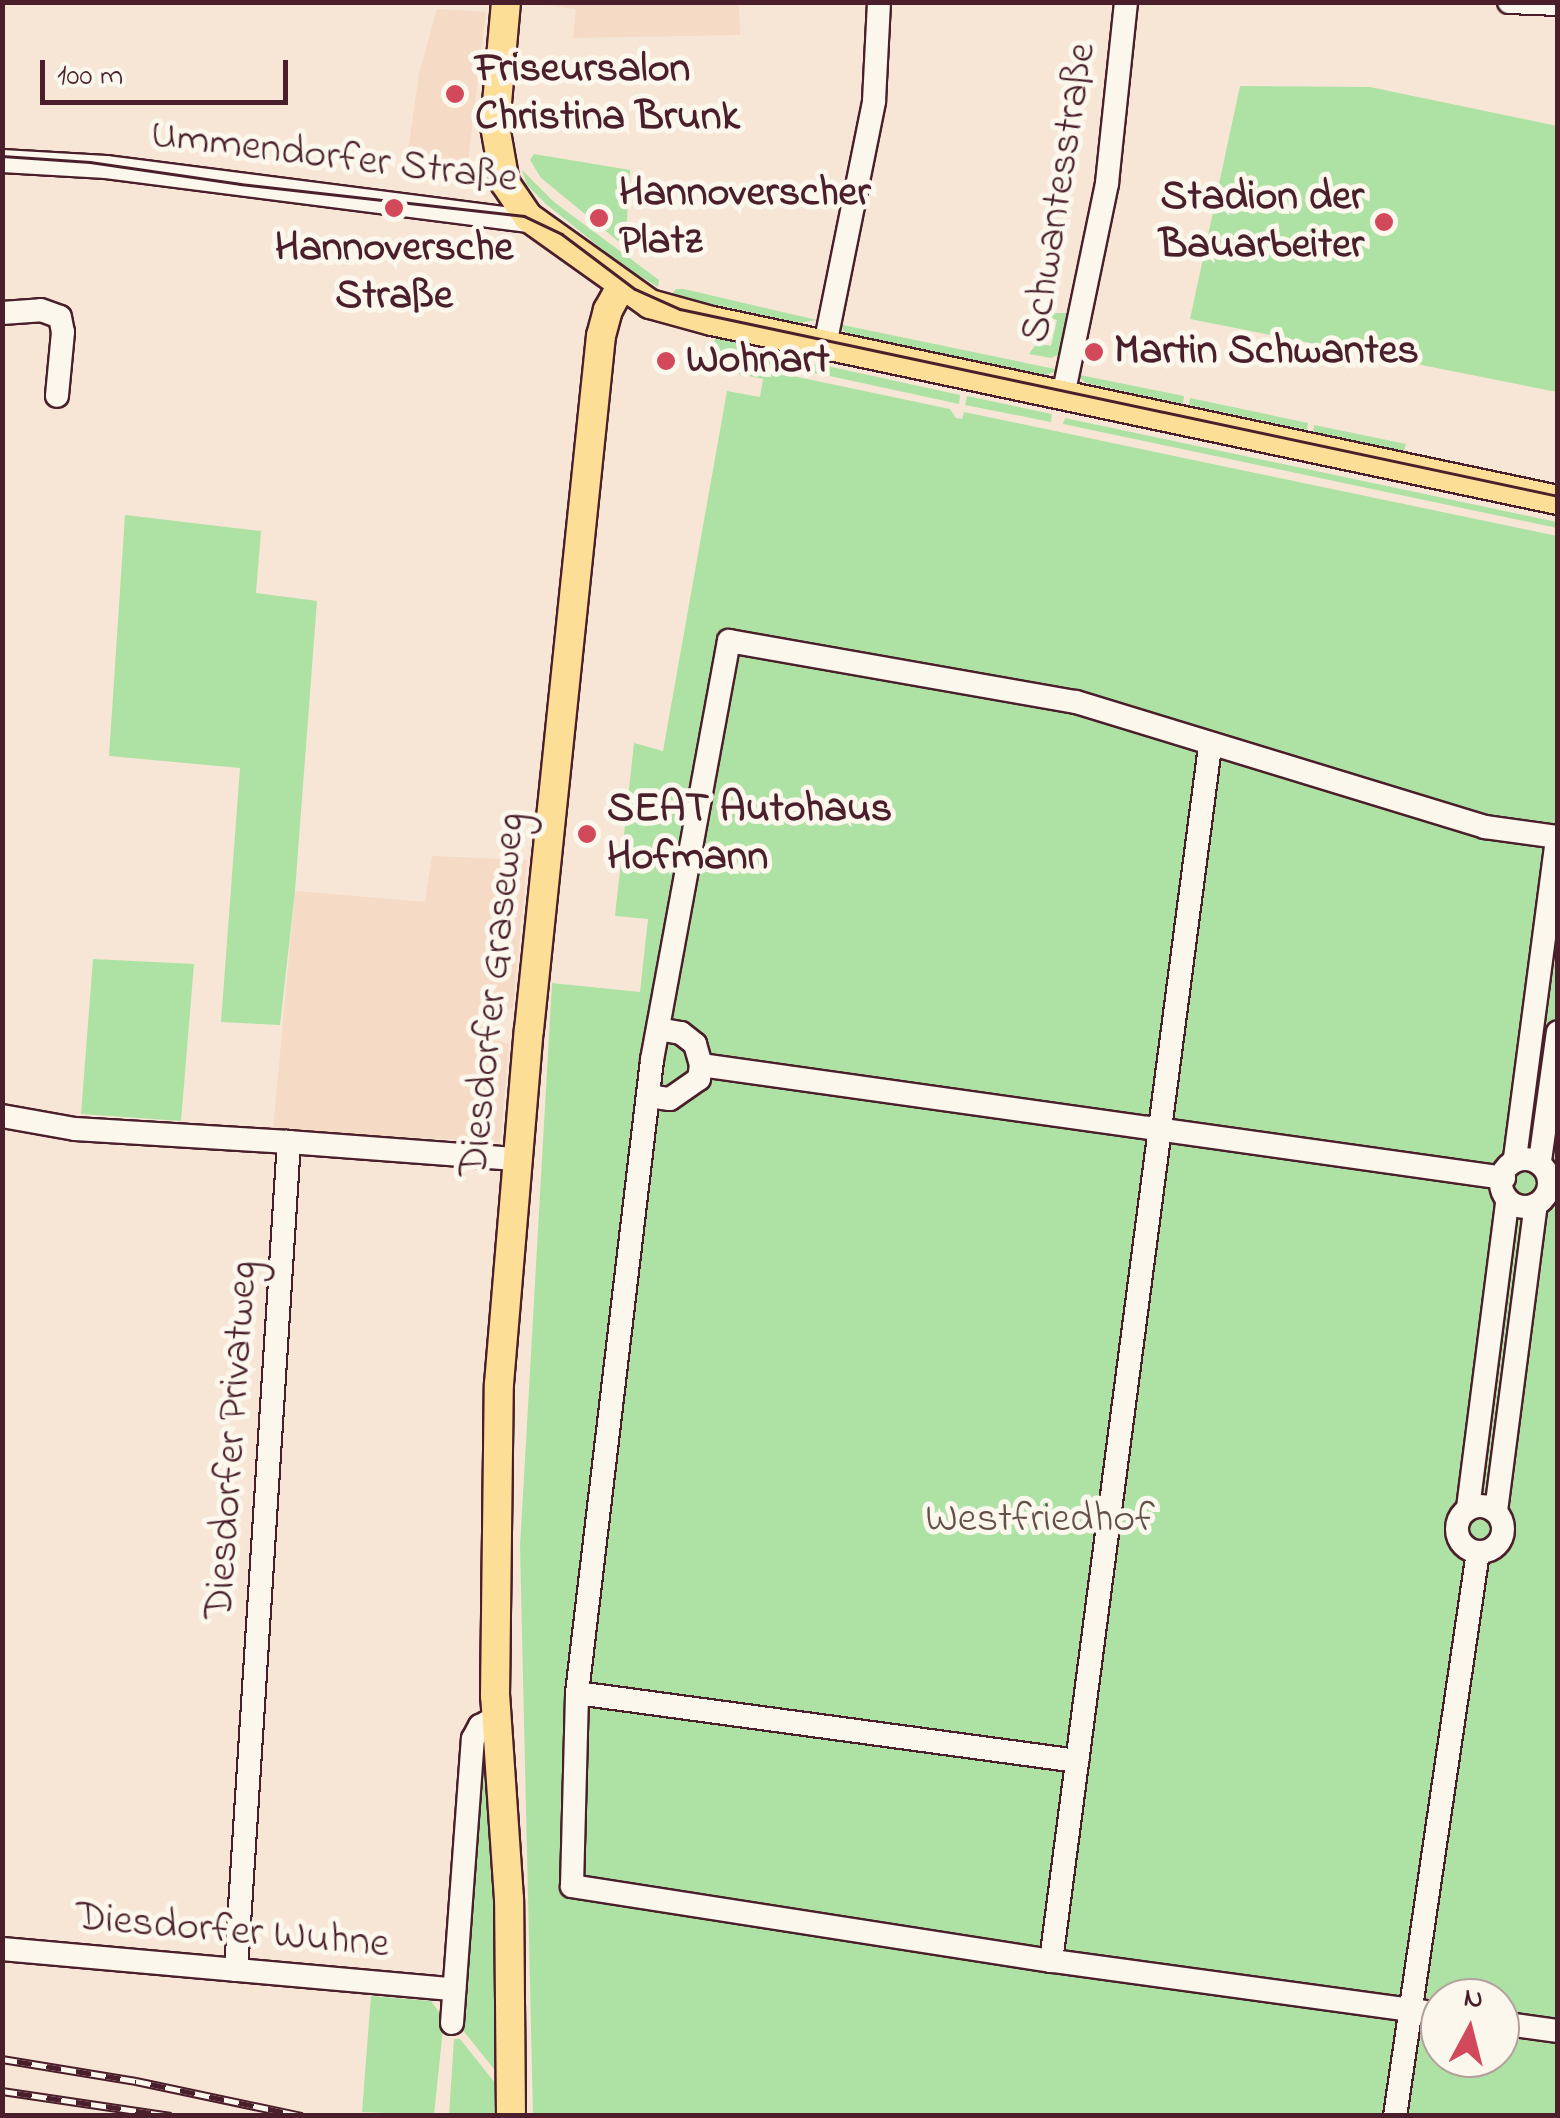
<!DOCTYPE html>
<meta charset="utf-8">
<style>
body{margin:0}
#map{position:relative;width:1560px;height:2118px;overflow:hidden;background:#f7e6d5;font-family:"Indie Flower",sans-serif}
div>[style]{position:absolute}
.built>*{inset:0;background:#f5dac5}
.green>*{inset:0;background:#aee2a4}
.roads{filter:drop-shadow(2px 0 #4a1f2b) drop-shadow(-2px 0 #4a1f2b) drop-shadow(0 2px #4a1f2b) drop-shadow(0 -2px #4a1f2b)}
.minor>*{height:22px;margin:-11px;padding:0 11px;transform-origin:11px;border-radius:11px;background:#fbf7ec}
.minor>.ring{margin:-11px;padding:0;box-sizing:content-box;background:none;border:22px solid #fbf7ec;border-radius:50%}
.major>*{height:28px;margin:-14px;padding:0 14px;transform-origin:14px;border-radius:14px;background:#fcde96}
.tram>*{height:2.5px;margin:-1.25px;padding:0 1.25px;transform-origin:1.25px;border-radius:1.25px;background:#4a1f2b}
.rail>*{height:9px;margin-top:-4.5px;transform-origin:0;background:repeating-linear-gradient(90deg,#fbf7ec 0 15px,#4a1f2b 0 30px);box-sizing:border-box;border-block:2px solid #4a1f2b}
.dots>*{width:28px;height:28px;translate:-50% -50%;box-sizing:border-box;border:5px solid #fbf7ec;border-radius:50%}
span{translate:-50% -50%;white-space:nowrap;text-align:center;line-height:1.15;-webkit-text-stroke:10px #fbf7ec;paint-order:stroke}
.poi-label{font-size:42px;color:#4a1f2b;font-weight:700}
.left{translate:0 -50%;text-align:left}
.right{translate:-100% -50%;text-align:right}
.street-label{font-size:42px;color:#4a1f2b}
.park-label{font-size:42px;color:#635049}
.frame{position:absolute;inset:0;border:5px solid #4a1f2b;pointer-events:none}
.north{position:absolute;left:1420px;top:1978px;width:100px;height:100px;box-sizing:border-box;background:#fbf7ec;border:2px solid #b4a19f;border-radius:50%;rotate:7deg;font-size:28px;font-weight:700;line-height:40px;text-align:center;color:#4a1f2b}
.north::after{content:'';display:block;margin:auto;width:35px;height:45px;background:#d1495b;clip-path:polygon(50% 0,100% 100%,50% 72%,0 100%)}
.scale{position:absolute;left:40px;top:60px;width:248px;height:45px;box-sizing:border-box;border:5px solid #4a1f2b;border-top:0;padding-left:12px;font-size:30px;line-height:35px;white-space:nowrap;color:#4a1f2b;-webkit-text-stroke:8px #fbf7ec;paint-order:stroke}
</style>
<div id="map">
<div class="built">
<div style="clip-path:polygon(531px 3px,739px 3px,740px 35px,573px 38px,576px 9px)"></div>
<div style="clip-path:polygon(437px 9px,486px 12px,465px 186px,404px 179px,419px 74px)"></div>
<div style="clip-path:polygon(432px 856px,527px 860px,513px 1007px,499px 1014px,495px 1040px,509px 1044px,500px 1142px,273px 1130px,295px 891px,425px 902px)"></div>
</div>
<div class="green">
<div style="clip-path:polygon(1240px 86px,1370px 87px,1557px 126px,1557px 392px,1190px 319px)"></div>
<div style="clip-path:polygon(534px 154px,630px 170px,626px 237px,618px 241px,541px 178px,530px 160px)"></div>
<div style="clip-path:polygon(522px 170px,554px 202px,659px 280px,658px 287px,622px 265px,546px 204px,527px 185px)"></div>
<div style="clip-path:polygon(676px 289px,684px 289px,817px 320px,800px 323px,690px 299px,673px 293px)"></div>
<div style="clip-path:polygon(1051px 313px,1069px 313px,1060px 354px,1051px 358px,1029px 354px,1037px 343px,1051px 346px,1057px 320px,1050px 318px)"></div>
<div style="clip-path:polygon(838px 324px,1060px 370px,1045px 375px,846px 333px)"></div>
<div style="clip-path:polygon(715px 337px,740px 342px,744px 349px,820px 365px,818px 374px,712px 353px)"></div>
<div style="clip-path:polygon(evenodd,731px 363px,950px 409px,956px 418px,962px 419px,964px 412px,1557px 536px,1557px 2115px,533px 2116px,520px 1547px,552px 983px,640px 992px,648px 919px,615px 916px,634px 743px,663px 751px,727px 391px,760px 397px,763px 379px,730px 372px,731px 363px,1440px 1998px,1500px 1998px,1500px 2058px,1440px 2058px,1440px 1998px)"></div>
<div style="clip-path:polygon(827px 366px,960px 395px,959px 404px,825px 375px)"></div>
<div style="clip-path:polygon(1075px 374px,1184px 396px,1183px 404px,1086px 383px)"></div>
<div style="clip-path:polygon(967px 396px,1052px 414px,1051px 422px,965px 405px)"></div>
<div style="clip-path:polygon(1190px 398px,1308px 423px,1307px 430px,1189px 405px)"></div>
<div style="clip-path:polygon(1065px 418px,1557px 522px,1557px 528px,1063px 424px)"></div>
<div style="clip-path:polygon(1314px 425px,1406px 444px,1404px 451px,1313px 432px)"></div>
<div style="clip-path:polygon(125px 515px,261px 531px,256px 593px,317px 601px,295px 891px,280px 1025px,221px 1022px,240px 768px,109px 756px)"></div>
<div style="clip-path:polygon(93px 959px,194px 964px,181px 1121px,81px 1114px)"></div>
<div style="clip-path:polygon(482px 1736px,496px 1945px,494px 2069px,461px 2028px)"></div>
<div style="clip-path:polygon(371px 1996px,431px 2001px,444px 2019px,434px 2115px,362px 2112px)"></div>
<div style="clip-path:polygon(454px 2039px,460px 2039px,496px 2084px,495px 2115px,449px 2115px)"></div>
</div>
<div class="roads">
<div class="minor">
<div style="left:1509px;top:2px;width:49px;rotate:2.3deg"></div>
<div style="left:2px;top:161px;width:104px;rotate:3.3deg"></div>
<div style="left:106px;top:167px;width:434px;rotate:7.3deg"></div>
<div style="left:2px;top:313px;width:39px;rotate:-4deg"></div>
<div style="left:41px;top:310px;width:20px;rotate:20deg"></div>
<div style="left:60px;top:317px;width:15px;rotate:79deg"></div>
<div style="left:63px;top:332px;width:64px;rotate:95.4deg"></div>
<div style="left:825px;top:345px;width:249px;rotate:-78.6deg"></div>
<div style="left:874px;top:101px;width:99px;rotate:-87.1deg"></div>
<div style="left:1063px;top:396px;width:217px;rotate:-78.3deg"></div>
<div style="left:1107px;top:183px;width:182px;rotate:-84deg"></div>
<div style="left:658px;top:1029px;width:23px;rotate:10deg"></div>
<div style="left:681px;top:1033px;width:18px;rotate:38deg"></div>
<div style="left:695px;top:1044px;width:22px;rotate:74deg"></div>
<div style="left:701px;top:1065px;width:811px;rotate:8.01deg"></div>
<div style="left:648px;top:1096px;width:22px;rotate:8deg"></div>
<div style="left:670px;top:1099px;width:35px;rotate:-35deg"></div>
<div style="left:699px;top:1079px;width:14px;rotate:-82deg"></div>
<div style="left:2px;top:1116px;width:74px;rotate:10.1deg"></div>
<div style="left:75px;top:1129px;width:214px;rotate:3.5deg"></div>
<div style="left:1515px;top:1158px;width:324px;rotate:-82.5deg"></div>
<div class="ring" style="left:1501px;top:1159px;width:26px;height:26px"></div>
<div style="left:1540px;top:1161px;width:130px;rotate:-82.1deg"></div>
<div class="ring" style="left:1457px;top:1506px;width:24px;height:24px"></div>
<div style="left:1468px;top:1508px;width:307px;rotate:-82.7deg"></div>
<div style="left:1496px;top:1511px;width:309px;rotate:-82.6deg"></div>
<div style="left:577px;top:1693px;width:505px;rotate:7.74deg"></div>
<div style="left:2px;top:1949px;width:454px;rotate:5.1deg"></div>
<div style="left:1051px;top:1961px;width:1224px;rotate:-82.54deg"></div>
<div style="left:236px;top:1970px;width:830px;rotate:-86.34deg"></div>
<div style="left:289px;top:1142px;width:229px;rotate:4.3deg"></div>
<div style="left:1440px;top:2014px;width:393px;rotate:-172.2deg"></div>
<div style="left:1051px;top:1961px;width:485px;rotate:-171.1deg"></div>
<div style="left:572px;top:1886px;width:193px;rotate:-88.5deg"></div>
<div style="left:577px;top:1693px;width:637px;rotate:-83.24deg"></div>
<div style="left:652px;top:1060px;width:426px;rotate:-79.6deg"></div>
<div style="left:729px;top:641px;width:352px;rotate:10deg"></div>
<div style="left:1076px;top:702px;width:428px;rotate:17deg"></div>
<div style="left:1485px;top:827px;width:74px;rotate:7.8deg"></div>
<div style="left:452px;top:2023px;width:285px;rotate:-85.8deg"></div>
<div style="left:473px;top:1739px;width:15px;rotate:-62deg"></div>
<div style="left:480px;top:1726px;width:18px;rotate:-29deg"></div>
<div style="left:1500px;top:2023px;width:59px;rotate:7.9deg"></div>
<div style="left:1395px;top:2116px;width:570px;rotate:-81.63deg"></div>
</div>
<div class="major">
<div style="left:506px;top:2px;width:124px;rotate:95.1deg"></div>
<div style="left:495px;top:126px;width:58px;rotate:80deg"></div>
<div style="left:505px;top:183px;width:41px;rotate:55.9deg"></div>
<div style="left:528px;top:217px;width:150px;rotate:35.5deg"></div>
<div style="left:650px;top:304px;width:64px;rotate:15.3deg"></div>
<div style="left:712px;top:321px;width:865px;rotate:11.95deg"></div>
<div style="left:511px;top:2116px;width:217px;rotate:-90.5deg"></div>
<div style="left:509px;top:1899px;width:203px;rotate:-93.9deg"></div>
<div style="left:495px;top:1696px;width:312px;rotate:-89.3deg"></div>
<div style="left:499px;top:1384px;width:355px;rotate:-85.2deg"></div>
<div style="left:529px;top:1030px;width:698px;rotate:-84.08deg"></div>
<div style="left:601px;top:336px;width:27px;rotate:-75deg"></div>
<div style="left:608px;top:310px;width:26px;rotate:-61deg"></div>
</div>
</div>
<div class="tram">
<div style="left:2px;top:156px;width:88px;rotate:3.9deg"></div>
<div style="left:90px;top:162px;width:152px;rotate:8.3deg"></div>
<div style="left:240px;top:184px;width:286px;rotate:6.4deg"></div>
<div style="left:524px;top:216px;width:42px;rotate:25.3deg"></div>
<div style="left:562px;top:234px;width:91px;rotate:37deg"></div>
<div style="left:635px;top:289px;width:49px;rotate:24deg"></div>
<div style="left:680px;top:309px;width:898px;rotate:12.02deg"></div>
</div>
<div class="rail">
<div style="left:2px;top:2059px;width:136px;rotate:9.3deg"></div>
<div style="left:136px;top:2081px;width:170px;rotate:11.9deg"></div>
<div style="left:2px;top:2091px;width:171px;rotate:8.4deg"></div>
</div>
<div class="dots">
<div style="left:455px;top:94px;background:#d1495b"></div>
<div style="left:394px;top:208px;background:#d1495b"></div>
<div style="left:599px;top:218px;background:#d1495b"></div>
<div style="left:1384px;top:222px;background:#d1495b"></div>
<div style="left:1094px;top:352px;background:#d1495b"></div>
<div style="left:666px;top:361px;background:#d1495b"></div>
<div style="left:587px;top:834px;background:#d1495b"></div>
</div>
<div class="poi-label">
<span class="left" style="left:475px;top:94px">Friseursalon<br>Christina Brunk</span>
<span class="left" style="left:619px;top:218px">Hannoverscher<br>Platz</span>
<span class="right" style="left:1364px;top:222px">Stadion der<br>Bauarbeiter</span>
<span style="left:394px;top:273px">Hannoversche<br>Straße</span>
<span class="left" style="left:1114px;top:352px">Martin Schwantes</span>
<span class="left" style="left:686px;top:361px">Wohnart</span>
<span class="left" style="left:607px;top:834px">SEAT Autohaus<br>Hofmann</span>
</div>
<div class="street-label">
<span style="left:334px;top:158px;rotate:7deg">Ummendorfer Straße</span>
<span style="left:1060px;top:193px;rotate:-81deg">Schwantesstraße</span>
<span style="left:494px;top:995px;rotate:-84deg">Diesdorfer Graseweg</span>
<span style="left:233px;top:1440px;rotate:-86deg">Diesdorfer Privatweg</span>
<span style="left:232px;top:1932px;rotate:5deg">Diesdorfer Wuhne</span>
</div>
<div class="park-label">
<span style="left:1040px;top:1520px">Westfriedhof</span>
</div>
<div class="frame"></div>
<div class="north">N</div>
<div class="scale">100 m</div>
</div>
